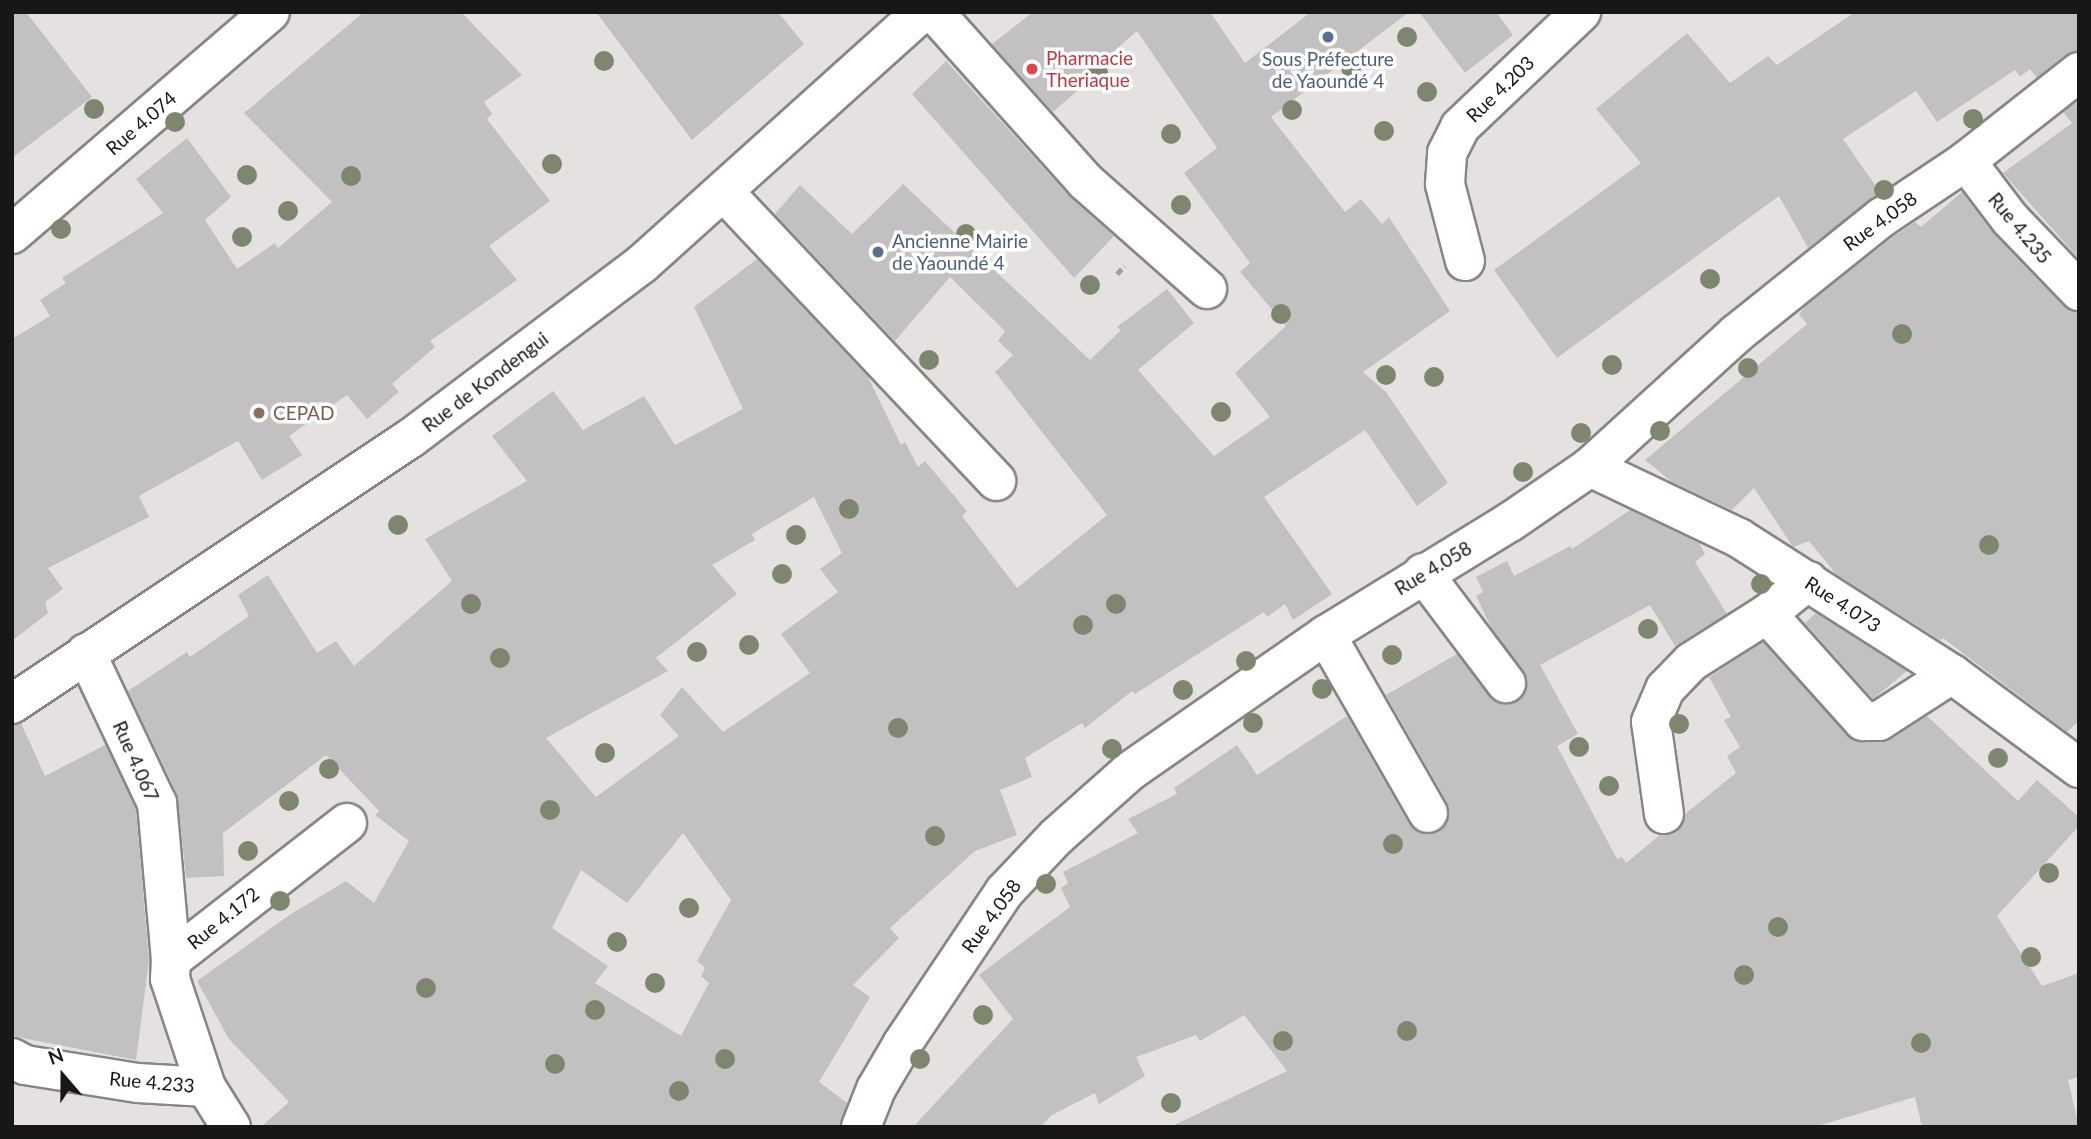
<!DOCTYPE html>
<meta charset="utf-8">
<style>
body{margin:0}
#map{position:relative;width:2091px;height:1139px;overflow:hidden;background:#e5e1e0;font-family:Lato,sans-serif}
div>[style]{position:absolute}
.building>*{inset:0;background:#c3c0c2}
.path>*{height:4.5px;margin-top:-2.25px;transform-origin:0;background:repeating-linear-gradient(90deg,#a19e9d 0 7px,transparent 0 10.5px)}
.roads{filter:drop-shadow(2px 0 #888584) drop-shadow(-2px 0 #888584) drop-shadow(0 2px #888584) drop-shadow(0 -2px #888584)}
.minor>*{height:38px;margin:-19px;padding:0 19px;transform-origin:19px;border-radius:19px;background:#fff}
.major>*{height:38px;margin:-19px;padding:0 19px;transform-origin:19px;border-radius:19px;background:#fff}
.trees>*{width:20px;height:20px;margin:-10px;border-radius:50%;background:#7f866f}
.dots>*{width:19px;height:19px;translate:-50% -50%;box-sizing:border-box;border:4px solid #fff;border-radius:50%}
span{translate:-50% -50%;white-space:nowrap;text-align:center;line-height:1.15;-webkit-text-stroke:7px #fff;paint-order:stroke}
.health-label{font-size:19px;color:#be3a42}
.left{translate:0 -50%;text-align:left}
.service-label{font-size:19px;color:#4e5e75}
.street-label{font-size:19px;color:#181616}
.education-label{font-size:19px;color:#785e54}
.frame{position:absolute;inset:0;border:14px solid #181616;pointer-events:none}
.north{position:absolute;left:28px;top:1041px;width:70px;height:70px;-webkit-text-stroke:5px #fff;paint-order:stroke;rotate:340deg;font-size:19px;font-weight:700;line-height:28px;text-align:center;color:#181616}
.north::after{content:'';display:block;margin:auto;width:24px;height:32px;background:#181616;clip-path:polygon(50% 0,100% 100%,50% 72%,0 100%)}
</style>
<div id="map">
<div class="building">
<div style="clip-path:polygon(12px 12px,26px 12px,92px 97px,12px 158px)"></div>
<div style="clip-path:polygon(364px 12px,461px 12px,522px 75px,484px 102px,492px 114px,487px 119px,550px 201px,489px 246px,517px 280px,430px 341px,435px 347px,392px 384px,399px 392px,367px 419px,347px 395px,289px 436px,302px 455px,262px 480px,238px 441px,139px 496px,149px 517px,48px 568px,63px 589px,45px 602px,48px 613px,12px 641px,12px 339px,50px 316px,40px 300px,66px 283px,62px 278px,163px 213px,136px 179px,187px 138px,231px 197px,205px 220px,237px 269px,275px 243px,278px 248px,332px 202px,244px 113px)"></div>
<div style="clip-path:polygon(596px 12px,778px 12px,804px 44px,692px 140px)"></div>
<div style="clip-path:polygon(evenodd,1033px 12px,1210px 12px,1245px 63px,1311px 12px,1409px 12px,1271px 117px,1345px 212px,1361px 199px,1382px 224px,1389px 217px,1450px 311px,1363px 372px,1386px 392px,1448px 483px,1417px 506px,1365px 430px,1264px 497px,1332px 594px,1293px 620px,1285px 604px,1267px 617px,1264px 612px,1135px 694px,1132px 691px,1085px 728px,1082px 723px,1025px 758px,1032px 777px,1000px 790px,1017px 835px,975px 851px,890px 928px,899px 938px,853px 985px,870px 997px,819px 1082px,847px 1103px,840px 1127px,261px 1127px,289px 1102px,229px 1039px,197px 981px,291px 914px,346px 881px,374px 903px,409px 841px,375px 815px,379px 811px,326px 755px,223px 833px,224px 876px,186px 878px,177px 794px,128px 691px,187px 652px,190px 657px,249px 616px,238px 595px,268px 575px,317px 653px,336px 641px,354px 666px,452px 581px,425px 539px,527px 481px,492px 436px,553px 391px,583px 430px,644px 396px,675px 445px,743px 409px,694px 307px,757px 259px,868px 377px,901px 445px,905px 442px,918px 467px,925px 461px,967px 511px,962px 516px,1017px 588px,1107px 515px,995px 372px,1013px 355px,998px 341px,1005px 331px,950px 277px,895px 341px,775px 214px,800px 185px,852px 234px,903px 184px,1090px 360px,1121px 330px,1117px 327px,1167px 289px,1194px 323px,1138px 370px,1214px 456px,1270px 417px,1235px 373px,1286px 326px,1240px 272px,1250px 263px,1184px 173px,1217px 148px,1137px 31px,1082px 79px,1086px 83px,1053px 112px,992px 44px,1033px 12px,814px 497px,842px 553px,820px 569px,838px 592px,781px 634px,810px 673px,723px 732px,682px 687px,660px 715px,679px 736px,596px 797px,546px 738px,668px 671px,656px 658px,737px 594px,712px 565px,755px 540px,752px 534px,814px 497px,1033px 12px,683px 833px,731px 900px,697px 961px,705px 968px,701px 976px,709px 983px,681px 1036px,595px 983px,608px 966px,552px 928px,581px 870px,627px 903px,683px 833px)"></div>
<div style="clip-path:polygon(1419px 12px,1496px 12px,1513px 35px,1465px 73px)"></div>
<div style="clip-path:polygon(1855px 12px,2079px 12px,2079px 51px,2065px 55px,2037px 78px,2030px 69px,2020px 77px,2015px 70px,1937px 122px,1916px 91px,1843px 139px,1880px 192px,1808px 248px,1779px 196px,1557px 358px,1494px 270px,1641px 163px,1596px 109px,1687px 33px,1730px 83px,1768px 56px,1777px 65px)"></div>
<div style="clip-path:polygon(946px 61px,1069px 196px,1114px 236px,1074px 278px,912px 94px)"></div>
<div style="clip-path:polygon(2079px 100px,2079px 259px,2003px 173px,2072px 123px,2063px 112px)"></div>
<div style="clip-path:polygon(1962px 192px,1994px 234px,2063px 306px,2079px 312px,2079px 721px,2067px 732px,1943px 638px,1940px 640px,1836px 574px,1809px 541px,1793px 547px,1754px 488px,1732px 510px,1672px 482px,1645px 460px,1807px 324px,1799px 314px,1807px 305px,1894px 236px,1915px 222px,1921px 227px)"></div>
<div style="clip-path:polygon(1630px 510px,1699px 543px,1705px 554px,1695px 562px,1727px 614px,1675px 646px,1650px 605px,1540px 665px,1578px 734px,1557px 746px,1617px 859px,1622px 857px,1626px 863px,1660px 835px,1677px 832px,1685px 814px,1736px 773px,1727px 756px,1740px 747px,1724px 720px,1731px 717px,1709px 677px,1763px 642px,1854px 741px,1890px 740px,1927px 716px,2018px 801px,2037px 780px,2079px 817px,2079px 826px,1997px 916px,2042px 986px,2079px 973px,2079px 1077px,2068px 1080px,2079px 1127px,1922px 1127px,1915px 1097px,1814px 1127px,1170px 1127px,1287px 1071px,1244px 1015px,1200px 1041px,1196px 1035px,1136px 1057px,1145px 1076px,1099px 1104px,1095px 1093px,1052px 1115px,1040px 1127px,913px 1127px,1013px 1019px,979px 975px,1070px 907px,1061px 888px,1068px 883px,1063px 872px,1138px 833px,1128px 819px,1177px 794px,1174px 788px,1237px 745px,1257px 775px,1347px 716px,1409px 824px,1427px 835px,1439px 832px,1450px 814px,1447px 802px,1386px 695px,1457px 654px,1497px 703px,1519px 701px,1528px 680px,1491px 627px,1476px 596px,1483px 592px,1476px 577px,1507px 561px,1514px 576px,1570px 546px,1572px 549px)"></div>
<div style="clip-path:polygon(1816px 613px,1907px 671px,1873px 699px,1805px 623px)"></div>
<div style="clip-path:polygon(21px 723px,45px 776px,105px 745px,103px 739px,136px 809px,149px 960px,136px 1060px,12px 1036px,12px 726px)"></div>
</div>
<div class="path">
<div style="left:1117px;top:274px;width:11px;rotate:-49deg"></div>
</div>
<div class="roads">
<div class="minor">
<div style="left:934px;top:12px;width:227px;rotate:48.2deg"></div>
<div style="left:1085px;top:181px;width:163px;rotate:41.5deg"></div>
<div style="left:1966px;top:161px;width:73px;rotate:52.8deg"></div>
<div style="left:2010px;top:219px;width:100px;rotate:46.2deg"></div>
<div style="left:724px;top:192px;width:397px;rotate:46.7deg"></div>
<div style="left:12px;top:234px;width:340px;rotate:-40.7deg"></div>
<div style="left:1465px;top:261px;width:80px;rotate:-104.6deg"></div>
<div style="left:1445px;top:184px;width:31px;rotate:-86deg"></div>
<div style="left:1447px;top:153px;width:29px;rotate:-63deg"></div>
<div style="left:1460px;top:127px;width:167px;rotate:-43.5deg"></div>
<div style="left:1590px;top:467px;width:165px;rotate:25.5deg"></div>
<div style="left:1739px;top:538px;width:253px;rotate:32.6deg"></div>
<div style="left:1952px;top:674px;width:158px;rotate:36.5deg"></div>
<div style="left:1423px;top:573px;width:138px;rotate:53deg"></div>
<div style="left:1767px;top:614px;width:144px;rotate:48.1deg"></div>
<div style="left:1863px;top:721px;width:16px"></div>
<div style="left:1879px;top:721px;width:87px;rotate:-32.8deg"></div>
<div style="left:1326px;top:635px;width:205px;rotate:60.2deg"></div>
<div style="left:86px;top:653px;width:166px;rotate:64.7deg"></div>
<div style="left:157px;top:803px;width:158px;rotate:84.9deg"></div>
<div style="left:1664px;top:814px;width:93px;rotate:-98deg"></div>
<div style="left:1651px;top:722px;width:36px;rotate:-67deg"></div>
<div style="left:1665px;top:689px;width:37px;rotate:-46deg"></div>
<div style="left:1691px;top:662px;width:90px;rotate:-32.3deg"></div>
<div style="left:1767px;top:614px;width:53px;rotate:-38.8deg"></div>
<div style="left:12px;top:1058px;width:15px;rotate:28deg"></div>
<div style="left:25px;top:1065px;width:114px;rotate:9.1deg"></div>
<div style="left:138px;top:1083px;width:68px;rotate:3.4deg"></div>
<div style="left:206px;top:1087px;width:47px;rotate:58deg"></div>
<div style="left:206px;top:1087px;width:114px;rotate:-108.4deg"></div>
<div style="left:170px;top:979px;width:19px;rotate:-87deg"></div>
<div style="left:171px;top:960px;width:223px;rotate:-37.9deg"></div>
<div style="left:861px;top:1127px;width:41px;rotate:-68.5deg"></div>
<div style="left:876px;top:1089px;width:53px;rotate:-59.6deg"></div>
<div style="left:903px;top:1043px;width:182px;rotate:-56.2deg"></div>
<div style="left:1004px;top:892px;width:76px;rotate:-46.6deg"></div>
<div style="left:1056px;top:837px;width:99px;rotate:-41.7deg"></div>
<div style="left:1130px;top:771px;width:239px;rotate:-34.8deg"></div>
<div style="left:1326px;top:635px;width:216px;rotate:-31.6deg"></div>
<div style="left:1510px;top:522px;width:97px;rotate:-34.5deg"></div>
<div style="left:1590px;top:467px;width:197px;rotate:-42.3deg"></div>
<div style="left:1736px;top:334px;width:186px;rotate:-38.7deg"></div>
<div style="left:1881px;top:218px;width:102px;rotate:-33.8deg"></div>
<div style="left:1966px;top:161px;width:144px;rotate:-38.2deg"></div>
</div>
<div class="major">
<div style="left:12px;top:704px;width:480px;rotate:-33.7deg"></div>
<div style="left:411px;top:438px;width:289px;rotate:-37deg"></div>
<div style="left:642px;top:264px;width:377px;rotate:-42deg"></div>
</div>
</div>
<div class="trees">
<div style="left:1407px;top:37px"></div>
<div style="left:604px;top:61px"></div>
<div style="left:1351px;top:68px"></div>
<div style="left:1098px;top:72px"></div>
<div style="left:1427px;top:92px"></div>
<div style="left:94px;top:109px"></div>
<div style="left:1292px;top:110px"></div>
<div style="left:1973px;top:119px"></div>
<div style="left:175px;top:122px"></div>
<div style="left:1384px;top:131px"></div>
<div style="left:1171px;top:134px"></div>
<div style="left:552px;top:164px"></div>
<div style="left:247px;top:175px"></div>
<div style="left:351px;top:176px"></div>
<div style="left:1884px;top:190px"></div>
<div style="left:1181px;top:205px"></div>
<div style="left:288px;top:211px"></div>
<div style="left:61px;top:229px"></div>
<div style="left:966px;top:234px"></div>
<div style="left:242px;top:237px"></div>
<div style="left:1710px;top:279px"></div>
<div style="left:1090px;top:285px"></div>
<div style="left:1281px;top:314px"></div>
<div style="left:1902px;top:334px"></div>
<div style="left:929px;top:360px"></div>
<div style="left:1612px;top:365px"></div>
<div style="left:1748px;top:368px"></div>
<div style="left:1386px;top:375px"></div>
<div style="left:1434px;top:377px"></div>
<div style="left:1221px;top:412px"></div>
<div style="left:1660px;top:431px"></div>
<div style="left:1581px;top:433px"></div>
<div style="left:1523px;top:472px"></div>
<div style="left:849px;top:509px"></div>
<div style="left:398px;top:525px"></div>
<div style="left:796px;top:535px"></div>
<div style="left:1989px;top:545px"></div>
<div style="left:782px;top:574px"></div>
<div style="left:1761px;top:584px"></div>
<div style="left:471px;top:604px"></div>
<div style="left:1116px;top:604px"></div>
<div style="left:1083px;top:625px"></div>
<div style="left:1648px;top:629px"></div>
<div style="left:749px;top:645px"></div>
<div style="left:697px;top:652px"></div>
<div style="left:1392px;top:655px"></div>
<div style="left:500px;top:658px"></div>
<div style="left:1246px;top:661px"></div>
<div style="left:1322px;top:689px"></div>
<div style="left:1183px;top:690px"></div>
<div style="left:1253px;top:723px"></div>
<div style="left:1679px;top:724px"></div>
<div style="left:898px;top:728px"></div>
<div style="left:1579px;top:747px"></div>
<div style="left:1112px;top:749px"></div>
<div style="left:605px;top:753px"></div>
<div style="left:1998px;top:758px"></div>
<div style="left:329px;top:769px"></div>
<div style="left:1609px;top:786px"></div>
<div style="left:289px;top:801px"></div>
<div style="left:550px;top:810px"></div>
<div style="left:935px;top:836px"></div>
<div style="left:1393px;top:844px"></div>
<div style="left:248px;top:851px"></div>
<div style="left:2049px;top:873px"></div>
<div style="left:1046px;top:884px"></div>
<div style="left:280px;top:901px"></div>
<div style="left:689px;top:908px"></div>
<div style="left:1778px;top:927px"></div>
<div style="left:617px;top:942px"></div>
<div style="left:2031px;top:957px"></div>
<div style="left:1744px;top:975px"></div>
<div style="left:655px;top:983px"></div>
<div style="left:426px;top:988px"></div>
<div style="left:595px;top:1010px"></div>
<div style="left:983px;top:1015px"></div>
<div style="left:1407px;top:1031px"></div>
<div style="left:1283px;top:1041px"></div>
<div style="left:1921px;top:1043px"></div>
<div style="left:725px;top:1059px"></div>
<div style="left:920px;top:1059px"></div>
<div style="left:555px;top:1064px"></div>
<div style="left:679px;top:1091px"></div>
<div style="left:1171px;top:1103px"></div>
</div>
<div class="dots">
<div style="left:1328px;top:37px;background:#5c6f8a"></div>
<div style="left:1032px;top:69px;background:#e0444e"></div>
<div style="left:878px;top:252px;background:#5c6f8a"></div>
<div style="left:259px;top:413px;background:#8d6e63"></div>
</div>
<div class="health-label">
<span class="left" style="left:1046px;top:69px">Pharmacie<br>Theriaque</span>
</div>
<div class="service-label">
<span style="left:1328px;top:70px">Sous Préfecture<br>de Yaoundé 4</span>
<span class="left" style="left:892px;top:252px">Ancienne Mairie<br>de Yaoundé 4</span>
</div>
<div class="street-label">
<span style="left:1500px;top:89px;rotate:-44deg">Rue 4.203</span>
<span style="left:141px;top:123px;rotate:-41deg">Rue 4.074</span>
<span style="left:1880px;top:221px;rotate:-36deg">Rue 4.058</span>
<span style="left:2020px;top:228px;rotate:50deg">Rue 4.235</span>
<span style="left:485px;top:382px;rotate:-37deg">Rue de Kondengui</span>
<span style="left:1433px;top:568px;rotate:-31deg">Rue 4.058</span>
<span style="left:1843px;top:604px;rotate:33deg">Rue 4.073</span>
<span style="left:136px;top:761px;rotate:66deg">Rue 4.067</span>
<span style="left:991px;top:916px;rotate:-54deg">Rue 4.058</span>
<span style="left:223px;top:918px;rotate:-39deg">Rue 4.172</span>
<span style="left:152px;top:1082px;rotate:5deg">Rue 4.233</span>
</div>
<div class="education-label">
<span class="left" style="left:273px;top:413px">CEPAD</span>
</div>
<div class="frame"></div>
<div class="north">N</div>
</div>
